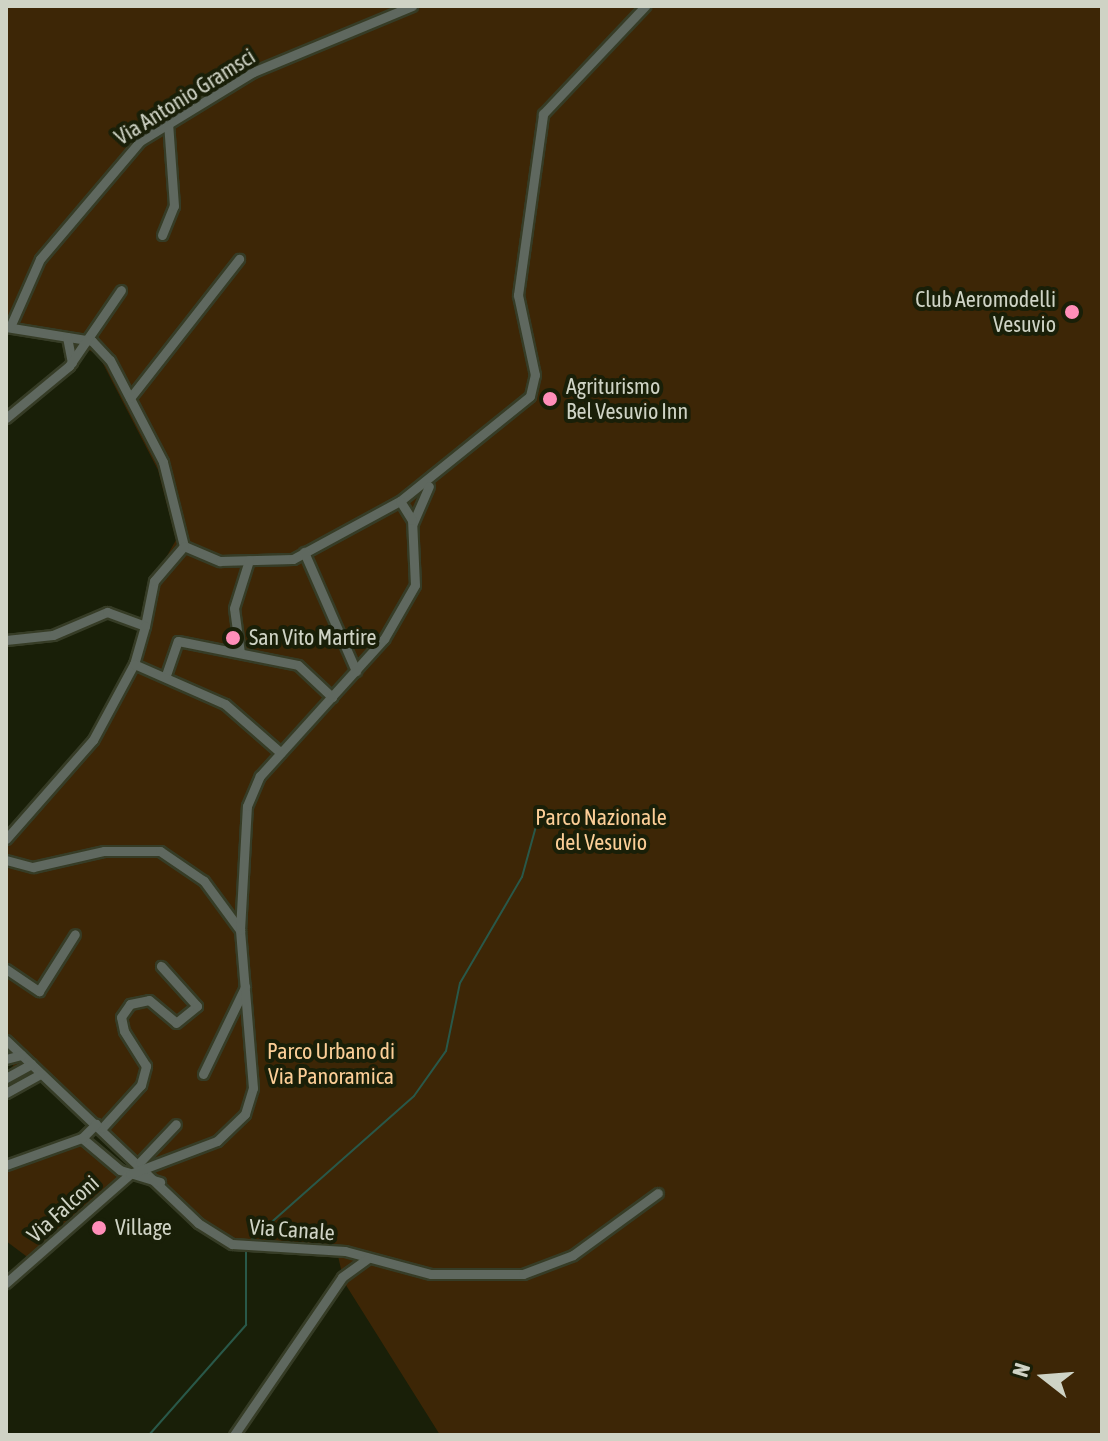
<!DOCTYPE html>
<style>
body{margin:0}
#map{position:relative;width:1108px;height:1441px;overflow:hidden;background:#191f08;font-family:"Asap Condensed",sans-serif}
div>[style]{position:absolute}
.green>*{inset:0;background:#3d2606}
.stream>*{height:2px;margin:-1px;padding:0 1px;transform-origin:1px;border-radius:1px;background:#295849}
.roads{filter:drop-shadow(2px 0 #363c26) drop-shadow(-2px 0 #363c26) drop-shadow(0 2px #363c26) drop-shadow(0 -2px #363c26)}
.minor>*{height:9px;margin:-4.5px;padding:0 4.5px;transform-origin:4.5px;border-radius:4.5px;background:#5f685f}
.dots>*{width:22px;height:22px;translate:-50% -50%;box-sizing:border-box;border:4px solid #191f08;border-radius:50%}
span{translate:-50% -50%;white-space:nowrap;text-align:center;line-height:1.15;-webkit-text-stroke:8px #191f08;paint-order:stroke}
.street-label{font-size:22px;color:#cfd3c5}
.poi-label{font-size:22px;color:#cfd3c5}
.right{translate:-100% -50%;text-align:right}
.left{translate:0 -50%;text-align:left}
.park-label{font-size:22px;color:#fcce97}
.frame{position:absolute;inset:0;border:8px solid #cfd3c5;pointer-events:none}
.north{position:absolute;left:1004px;top:1337px;width:80px;height:80px;-webkit-text-stroke:6px #191f08;paint-order:stroke;rotate:287deg;font-size:22px;font-weight:700;line-height:32px;text-align:center;color:#cfd3c5}
.north::after{content:'';display:block;margin:auto;width:28px;height:36px;background:#cfd3c5;clip-path:polygon(50% 0,100% 100%,50% 72%,0 100%)}
</style>
<div id="map">
<div class="green">
<div style="clip-path:polygon(6px 6px,1102px 6px,1102px 1435px,440px 1435px,344px 1282px,338px 1256px,223px 1246px,32px 1075px,6px 1089px,29px 1073px,21px 1066px,6px 1076px,16px 1061px,6px 1054px,6px 833px,100px 724px,128px 670px,151px 584px,176px 540px,158px 470px,98px 354px,61px 339px,6px 331px)"></div>
<div style="clip-path:polygon(81px 1140px,123px 1176px,30px 1259px,6px 1241px,6px 1166px)"></div>
</div>
<div class="stream">
<div style="left:249px;top:1242px;width:220px;rotate:-41.5deg"></div>
<div style="left:414px;top:1096px;width:55px;rotate:-54.6deg"></div>
<div style="left:446px;top:1051px;width:69px;rotate:-78.4deg"></div>
<div style="left:460px;top:983px;width:123px;rotate:-59.7deg"></div>
<div style="left:522px;top:877px;width:60px;rotate:-74.6deg"></div>
<div style="left:149px;top:1435px;width:147px;rotate:-48.6deg"></div>
<div style="left:246px;top:1325px;width:78px;rotate:-90deg"></div>
</div>
<div class="roads">
<div class="minor">
<div style="left:162px;top:235px;width:31px;rotate:-68deg"></div>
<div style="left:174px;top:206px;width:83px;rotate:-94.1deg"></div>
<div style="left:6px;top:327px;width:87px;rotate:9.2deg"></div>
<div style="left:10px;top:327px;width:74px;rotate:-66.2deg"></div>
<div style="left:40px;top:259px;width:155px;rotate:-49.7deg"></div>
<div style="left:140px;top:141px;width:132px;rotate:-31.4deg"></div>
<div style="left:253px;top:72px;width:172px;rotate:-22.5deg"></div>
<div style="left:67px;top:337px;width:26px;rotate:79deg"></div>
<div style="left:92px;top:341px;width:26px;rotate:47deg"></div>
<div style="left:110px;top:360px;width:115px;rotate:62.5deg"></div>
<div style="left:163px;top:462px;width:87px;rotate:76deg"></div>
<div style="left:184px;top:546px;width:39px;rotate:23deg"></div>
<div style="left:220px;top:561px;width:73px;rotate:-1.6deg"></div>
<div style="left:293px;top:559px;width:122px;rotate:-28.5deg"></div>
<div style="left:400px;top:501px;width:167px;rotate:-38.9deg"></div>
<div style="left:530px;top:396px;width:22px;rotate:-77deg"></div>
<div style="left:535px;top:375px;width:82px;rotate:-102deg"></div>
<div style="left:518px;top:295px;width:183px;rotate:-82.1deg"></div>
<div style="left:543px;top:114px;width:149px;rotate:-46.6deg"></div>
<div style="left:130px;top:398px;width:177px;rotate:-51.9deg"></div>
<div style="left:6px;top:418px;width:82px;rotate:-39.5deg"></div>
<div style="left:69px;top:366px;width:92px;rotate:-55.6deg"></div>
<div style="left:413px;top:523px;width:40px;rotate:-66.6deg"></div>
<div style="left:304px;top:552px;width:130px;rotate:66.4deg"></div>
<div style="left:145px;top:626px;width:46px;rotate:-78.7deg"></div>
<div style="left:154px;top:581px;width:46px;rotate:-49.4deg"></div>
<div style="left:6px;top:640px;width:47px;rotate:-6.1deg"></div>
<div style="left:53px;top:635px;width:59px;rotate:-23.1deg"></div>
<div style="left:107px;top:612px;width:40px;rotate:20.2deg"></div>
<div style="left:145px;top:626px;width:40px;rotate:106deg"></div>
<div style="left:240px;top:653px;width:45px;rotate:-97.6deg"></div>
<div style="left:234px;top:608px;width:50px;rotate:-72.6deg"></div>
<div style="left:166px;top:675px;width:36px;rotate:-71deg"></div>
<div style="left:178px;top:641px;width:122px;rotate:11.3deg"></div>
<div style="left:298px;top:665px;width:47px;rotate:43.3deg"></div>
<div style="left:6px;top:839px;width:132px;rotate:-48.7deg"></div>
<div style="left:93px;top:740px;width:86px;rotate:-61.7deg"></div>
<div style="left:134px;top:664px;width:99px;rotate:23.7deg"></div>
<div style="left:225px;top:704px;width:74px;rotate:41.2deg"></div>
<div style="left:6px;top:860px;width:28px;rotate:15deg"></div>
<div style="left:33px;top:867px;width:73px;rotate:-12.7deg"></div>
<div style="left:104px;top:851px;width:56px"></div>
<div style="left:160px;top:851px;width:53px;rotate:34.3deg"></div>
<div style="left:204px;top:881px;width:61px;rotate:53.7deg"></div>
<div style="left:6px;top:969px;width:40px;rotate:34deg"></div>
<div style="left:39px;top:991px;width:67px;rotate:-57.7deg"></div>
<div style="left:6px;top:1040px;width:265px;rotate:43.6deg"></div>
<div style="left:198px;top:1223px;width:40px;rotate:32deg"></div>
<div style="left:232px;top:1244px;width:113px;rotate:3.5deg"></div>
<div style="left:345px;top:1251px;width:89px;rotate:15deg"></div>
<div style="left:431px;top:1274px;width:92px"></div>
<div style="left:523px;top:1274px;width:53px;rotate:-20.8deg"></div>
<div style="left:573px;top:1255px;width:105px;rotate:-36.1deg"></div>
<div style="left:6px;top:1059px;width:16px;rotate:-15deg"></div>
<div style="left:203px;top:1074px;width:97px;rotate:-64.2deg"></div>
<div style="left:6px;top:1078px;width:29px;rotate:-29deg"></div>
<div style="left:6px;top:1093px;width:39px;rotate:-29deg"></div>
<div style="left:102px;top:1128px;width:58px;rotate:-47.8deg"></div>
<div style="left:141px;top:1085px;width:20px;rotate:-75deg"></div>
<div style="left:146px;top:1066px;width:41px;rotate:-122.2deg"></div>
<div style="left:124px;top:1031px;width:14px;rotate:-102deg"></div>
<div style="left:121px;top:1017px;width:16px;rotate:-55deg"></div>
<div style="left:130px;top:1004px;width:19px;rotate:-12deg"></div>
<div style="left:149px;top:1000px;width:35px;rotate:40deg"></div>
<div style="left:176px;top:1023px;width:27px;rotate:-39deg"></div>
<div style="left:197px;top:1006px;width:54px;rotate:-132deg"></div>
<div style="left:82px;top:1138px;width:50px;rotate:40.1deg"></div>
<div style="left:120px;top:1170px;width:42px;rotate:16.7deg"></div>
<div style="left:140px;top:1162px;width:52px;rotate:-46.5deg"></div>
<div style="left:6px;top:1165px;width:81px;rotate:-19.6deg"></div>
<div style="left:82px;top:1138px;width:20px;rotate:-45deg"></div>
<div style="left:6px;top:1283px;width:165px;rotate:-41.3deg"></div>
<div style="left:130px;top:1174px;width:93px;rotate:-20.8deg"></div>
<div style="left:217px;top:1141px;width:39px;rotate:-44deg"></div>
<div style="left:245px;top:1114px;width:27px;rotate:-73deg"></div>
<div style="left:253px;top:1088px;width:159px;rotate:-94.7deg"></div>
<div style="left:240px;top:930px;width:124px;rotate:-86.8deg"></div>
<div style="left:247px;top:806px;width:33px;rotate:-67deg"></div>
<div style="left:260px;top:776px;width:185px;rotate:-47.9deg"></div>
<div style="left:384px;top:639px;width:62px;rotate:-60.1deg"></div>
<div style="left:415px;top:585px;width:65px;rotate:-92.6deg"></div>
<div style="left:412px;top:520px;width:22px;rotate:-122deg"></div>
<div style="left:234px;top:1435px;width:191px;rotate:-55.6deg"></div>
<div style="left:342px;top:1277px;width:31px;rotate:-36deg"></div>
</div>
</div>
<div class="dots">
<div style="left:1072px;top:312px;background:#ff8eb9"></div>
<div style="left:550px;top:399px;background:#ff8eb9"></div>
<div style="left:233px;top:638px;background:#ff8eb9"></div>
<div style="left:99px;top:1228px;background:#ff8eb9"></div>
</div>
<div class="street-label">
<span style="left:185px;top:97px;rotate:-32deg">Via Antonio Gramsci</span>
<span style="left:63px;top:1209px;rotate:-42deg">Via Falconi</span>
<span style="left:292px;top:1230px;rotate:4deg">Via Canale</span>
</div>
<div class="poi-label">
<span class="right" style="left:1056px;top:312px">Club Aeromodelli<br>Vesuvio</span>
<span class="left" style="left:566px;top:399px">Agriturismo<br>Bel Vesuvio Inn</span>
<span class="left" style="left:249px;top:638px">San Vito Martire</span>
<span class="left" style="left:115px;top:1228px">Village</span>
</div>
<div class="park-label">
<span style="left:601px;top:830px">Parco Nazionale<br>del Vesuvio</span>
<span style="left:331px;top:1064px">Parco Urbano di<br>Via Panoramica</span>
</div>
<div class="frame"></div>
<div class="north">N</div>
</div>
